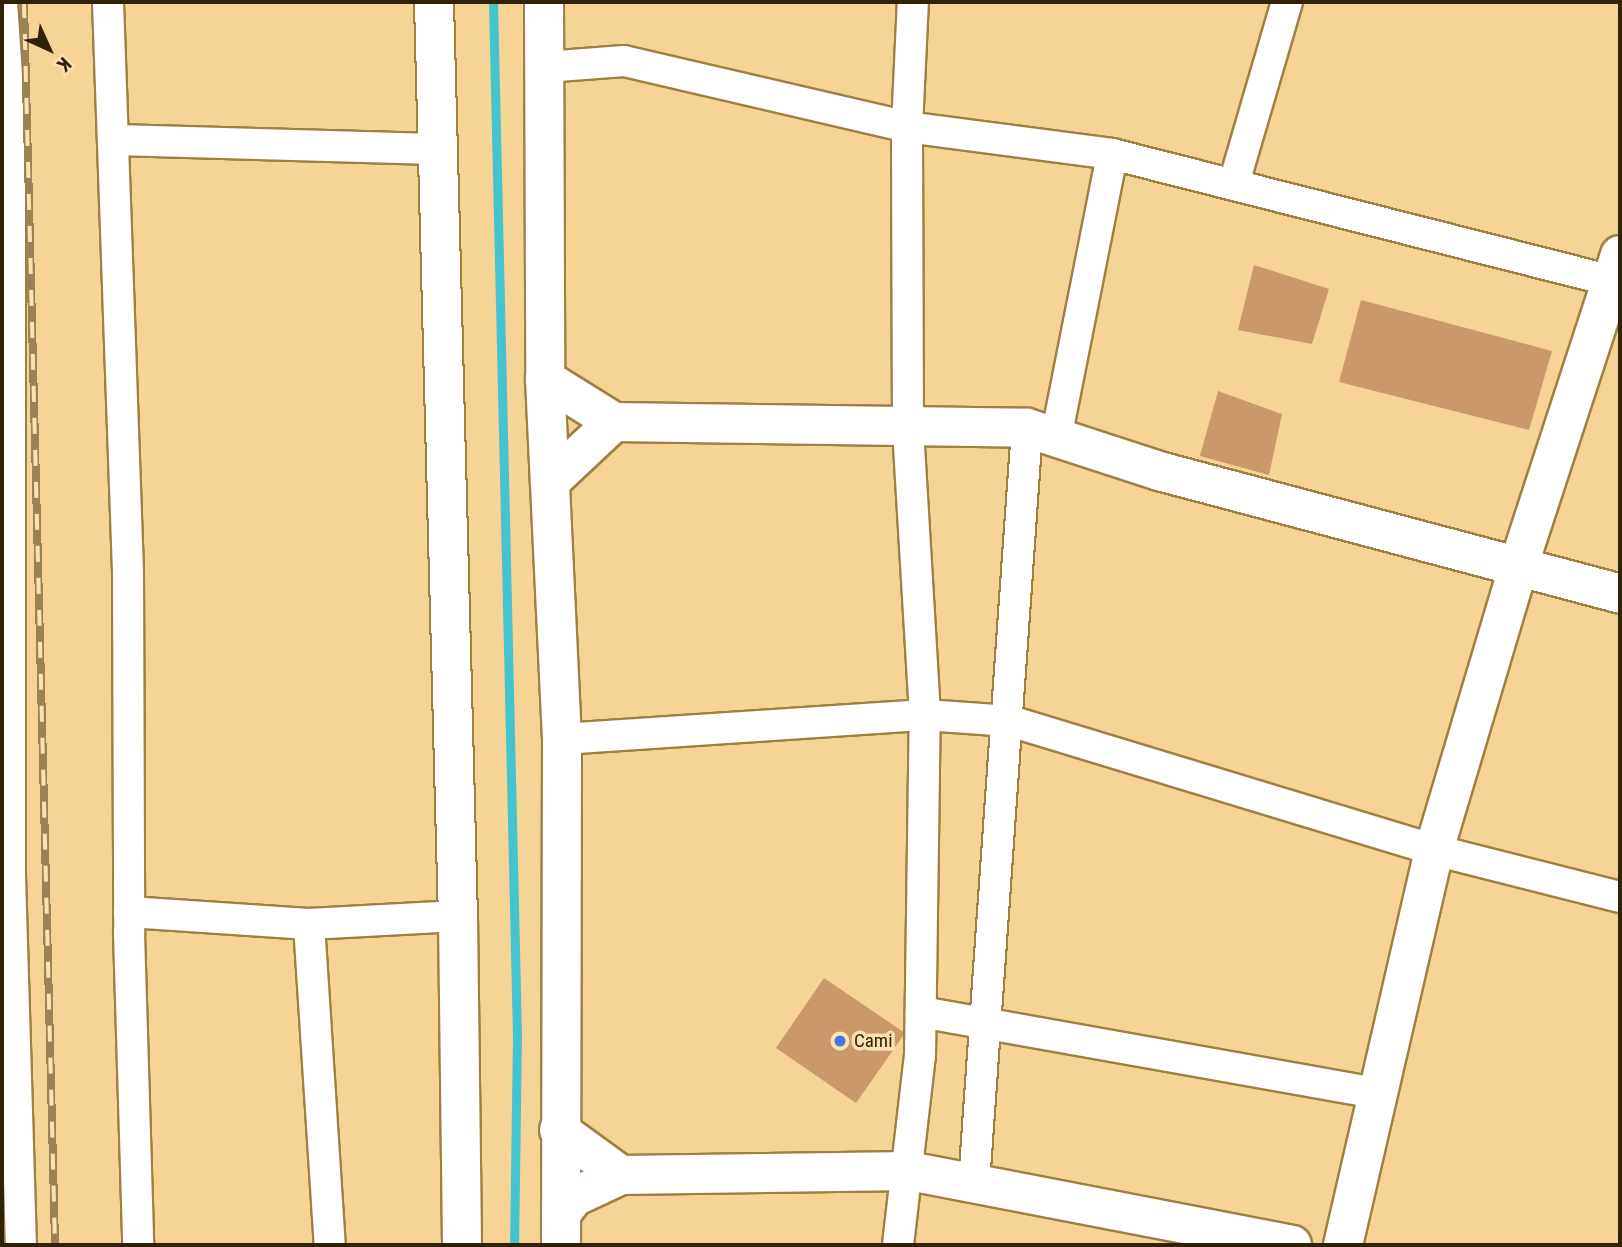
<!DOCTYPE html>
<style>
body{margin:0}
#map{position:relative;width:1622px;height:1247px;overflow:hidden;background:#f5d495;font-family:"Roboto Condensed",sans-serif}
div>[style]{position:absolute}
.stream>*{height:9px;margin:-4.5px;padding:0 4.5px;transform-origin:4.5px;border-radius:4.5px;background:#43c4ce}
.building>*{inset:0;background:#cb9869}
.roads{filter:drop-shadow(2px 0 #9f8043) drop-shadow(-2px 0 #9f8043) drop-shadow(0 2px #9f8043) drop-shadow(0 -2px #9f8043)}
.street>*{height:30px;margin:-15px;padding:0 15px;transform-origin:15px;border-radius:15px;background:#fff}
.secondary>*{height:38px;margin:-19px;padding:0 19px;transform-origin:19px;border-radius:19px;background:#fff}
.rail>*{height:8px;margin-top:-4px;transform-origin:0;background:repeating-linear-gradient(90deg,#fde2b1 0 16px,#9a8254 0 32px);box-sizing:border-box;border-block:2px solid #9a8254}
.dots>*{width:19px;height:19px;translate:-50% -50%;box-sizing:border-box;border:4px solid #fde2b1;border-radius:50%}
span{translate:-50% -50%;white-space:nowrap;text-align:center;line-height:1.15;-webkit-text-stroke:7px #fde2b1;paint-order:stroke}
.poi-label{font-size:19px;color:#2f2208}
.left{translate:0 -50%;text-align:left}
.frame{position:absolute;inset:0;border:4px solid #2f2208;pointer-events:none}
.north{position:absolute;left:14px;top:14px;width:70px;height:70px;-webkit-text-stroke:5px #fde2b1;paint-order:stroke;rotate:135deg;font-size:19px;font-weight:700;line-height:28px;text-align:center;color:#2f2208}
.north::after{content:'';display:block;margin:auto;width:24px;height:32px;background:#2f2208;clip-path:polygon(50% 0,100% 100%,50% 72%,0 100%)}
</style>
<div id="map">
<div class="stream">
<div style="left:493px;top:2px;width:1033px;rotate:88.67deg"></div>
<div style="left:517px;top:1035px;width:210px;rotate:90.8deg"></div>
</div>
<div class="building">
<div style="clip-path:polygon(1254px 265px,1329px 289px,1312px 344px,1238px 330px)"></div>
<div style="clip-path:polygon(1361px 300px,1552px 351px,1529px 430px,1339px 382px)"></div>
<div style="clip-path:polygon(1218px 391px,1282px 414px,1269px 475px,1200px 456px)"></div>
<div style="clip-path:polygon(824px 978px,905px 1033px,856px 1103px,776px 1048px)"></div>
</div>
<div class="roads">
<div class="street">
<div style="left:2px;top:2px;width:118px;rotate:86.1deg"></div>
<div style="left:10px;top:120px;width:756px;rotate:90deg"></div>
<div style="left:10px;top:876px;width:369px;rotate:88.3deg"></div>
<div style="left:108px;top:2px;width:570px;rotate:87.99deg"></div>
<div style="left:128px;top:572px;width:361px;rotate:89.8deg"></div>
<div style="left:129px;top:933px;width:312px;rotate:88.3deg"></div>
<div style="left:545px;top:67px;width:79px;rotate:-4.3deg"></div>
<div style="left:624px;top:61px;width:291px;rotate:13.1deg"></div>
<div style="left:907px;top:127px;width:207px;rotate:7.5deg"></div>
<div style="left:1112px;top:154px;width:524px;rotate:14.25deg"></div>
<div style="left:114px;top:140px;width:323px;rotate:1.6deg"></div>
<div style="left:1234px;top:183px;width:189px;rotate:-73.7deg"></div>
<div style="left:1056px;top:438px;width:289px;rotate:-78.8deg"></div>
<div style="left:562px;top:739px;width:364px;rotate:-3.8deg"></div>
<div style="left:925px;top:715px;width:85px;rotate:4deg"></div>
<div style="left:1010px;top:721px;width:443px;rotate:16.9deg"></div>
<div style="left:1434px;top:850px;width:192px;rotate:14.2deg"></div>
<div style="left:129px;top:912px;width:180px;rotate:3.8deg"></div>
<div style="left:309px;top:924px;width:149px;rotate:-3.1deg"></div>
<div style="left:309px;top:924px;width:322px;rotate:86.3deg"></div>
<div style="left:921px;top:1012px;width:464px;rotate:10.1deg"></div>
<div style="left:974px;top:1183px;width:757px;rotate:-85.98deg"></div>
<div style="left:898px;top:1245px;width:190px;rotate:-83.4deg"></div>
<div style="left:920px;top:1056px;width:341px;rotate:-89.2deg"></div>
<div style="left:925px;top:715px;width:287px;rotate:-93.4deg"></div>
<div style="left:908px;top:429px;width:302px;rotate:-90.2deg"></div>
<div style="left:907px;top:127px;width:125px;rotate:-87.3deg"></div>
</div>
<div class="secondary">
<div style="left:434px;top:2px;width:914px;rotate:88.5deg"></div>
<div style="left:458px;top:916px;width:329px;rotate:89.3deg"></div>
<div style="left:544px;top:2px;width:377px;rotate:89.8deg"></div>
<div style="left:545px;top:379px;width:360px;rotate:87.3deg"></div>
<div style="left:562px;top:739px;width:506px;rotate:90.11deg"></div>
<div style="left:545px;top:379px;width:81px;rotate:31.9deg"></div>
<div style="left:614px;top:422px;width:413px;rotate:0.8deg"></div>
<div style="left:1027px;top:428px;width:139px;rotate:18deg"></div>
<div style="left:1159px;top:471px;width:477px;rotate:14.9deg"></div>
<div style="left:550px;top:482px;width:88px;rotate:-43.2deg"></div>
<div style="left:559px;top:1130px;width:77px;rotate:36deg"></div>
<div style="left:561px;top:1214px;width:21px;rotate:-53deg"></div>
<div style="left:574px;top:1197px;width:52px;rotate:-25.1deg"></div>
<div style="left:621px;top:1175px;width:288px;rotate:-0.8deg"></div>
<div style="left:909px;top:1171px;width:390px;rotate:10.9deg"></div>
<div style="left:1343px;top:1245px;width:405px;rotate:-77deg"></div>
<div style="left:1434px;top:850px;width:298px;rotate:-73.4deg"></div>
<div style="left:1519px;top:564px;width:325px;rotate:-71.9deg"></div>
</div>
</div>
<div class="rail">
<div style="left:24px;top:2px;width:1243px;rotate:88.57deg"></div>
</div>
<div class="dots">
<div style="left:840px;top:1041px;background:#3f75e5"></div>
</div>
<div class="poi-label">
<span class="left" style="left:854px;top:1041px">Cami</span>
</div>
<div class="frame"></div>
<div class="north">K</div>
</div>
